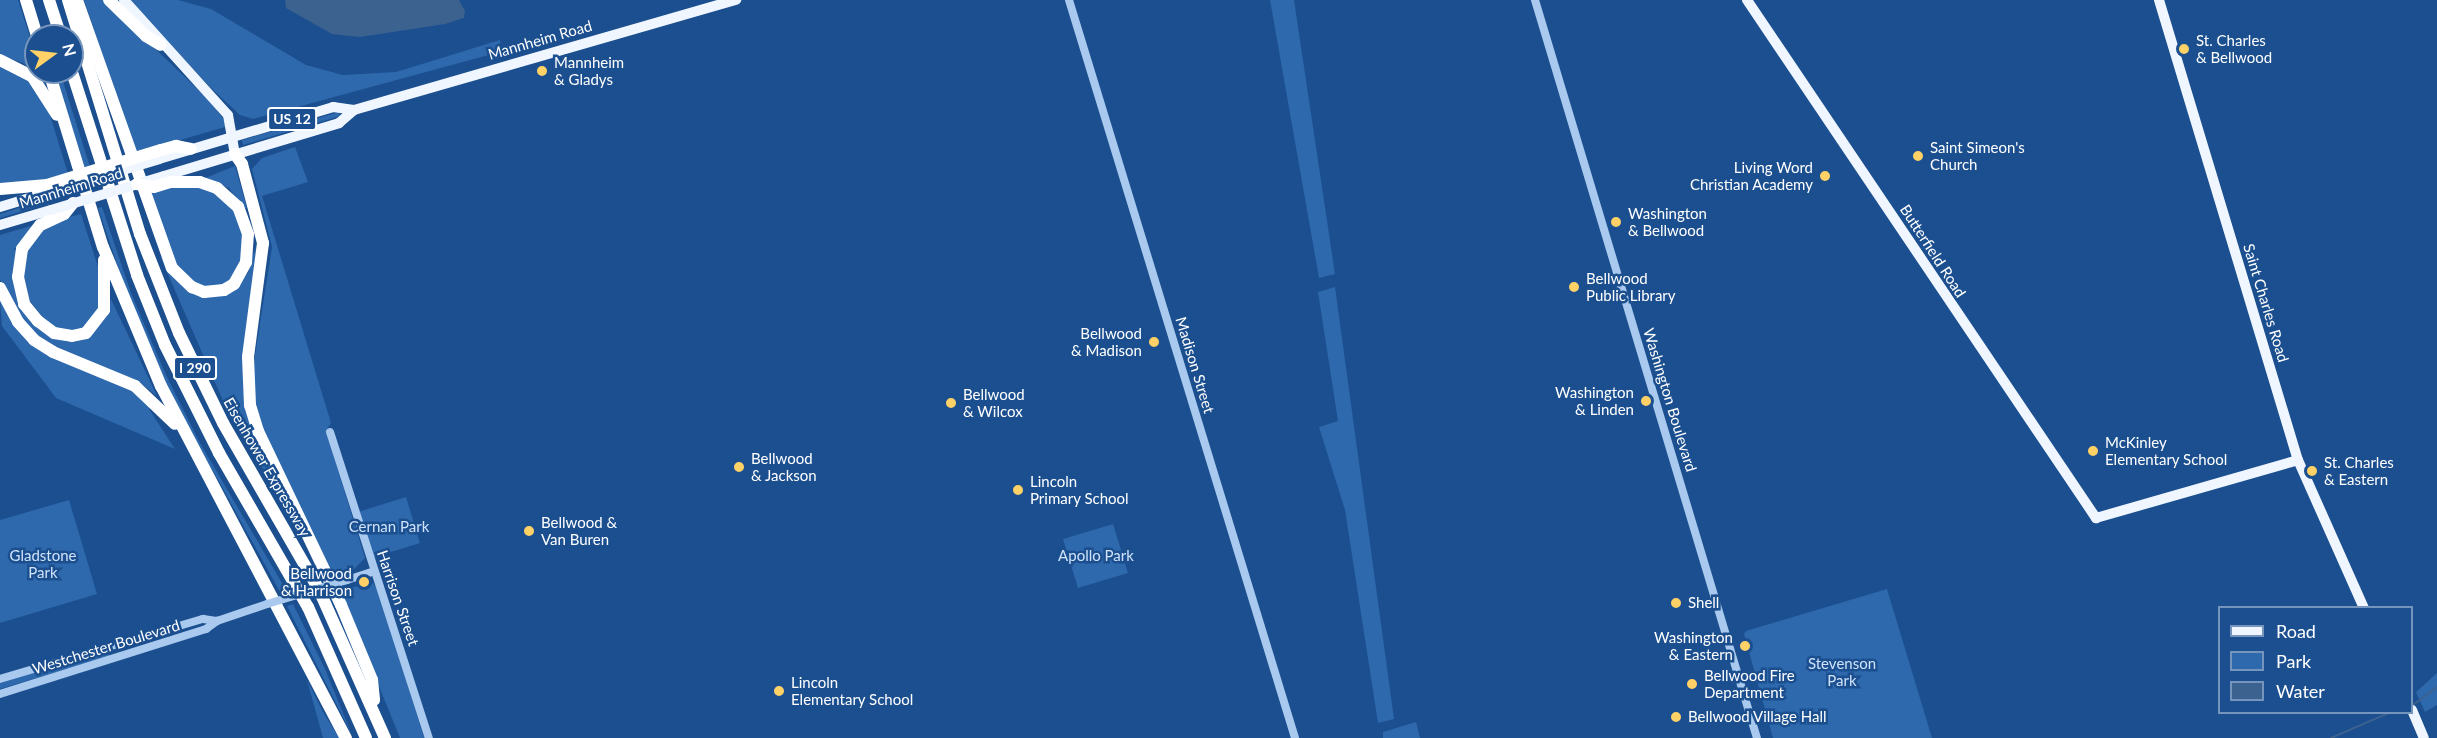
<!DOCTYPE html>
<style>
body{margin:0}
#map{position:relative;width:2437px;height:738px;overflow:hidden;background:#1b4f8f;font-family:Lato,sans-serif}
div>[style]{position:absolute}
.green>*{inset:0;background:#2e69ad}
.water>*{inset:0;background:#3c6290}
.stream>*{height:2px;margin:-1px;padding:0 1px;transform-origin:1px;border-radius:1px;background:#3c6290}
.minor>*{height:8px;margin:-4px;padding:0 4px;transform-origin:4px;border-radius:4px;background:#a9c9ee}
.major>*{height:10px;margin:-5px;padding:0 5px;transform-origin:5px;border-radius:5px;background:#f0f6ff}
.highway>*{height:12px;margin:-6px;padding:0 6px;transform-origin:6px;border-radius:6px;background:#fff}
.minor-bridge>*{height:8px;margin:-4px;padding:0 4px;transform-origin:4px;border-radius:4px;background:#a9c9ee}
.major-bridge>*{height:10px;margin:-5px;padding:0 5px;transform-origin:5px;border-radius:5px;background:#f0f6ff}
.highway-bridge>*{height:12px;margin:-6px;padding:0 6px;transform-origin:6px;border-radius:6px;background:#fff}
.dots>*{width:16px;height:16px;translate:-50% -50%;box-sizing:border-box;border:3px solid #1b4f8f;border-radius:50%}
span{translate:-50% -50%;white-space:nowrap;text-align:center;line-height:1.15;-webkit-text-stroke:5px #1b4f8f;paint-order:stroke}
.shield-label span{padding:2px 4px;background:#1b4f8f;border:2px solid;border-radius:4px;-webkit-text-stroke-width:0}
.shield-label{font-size:14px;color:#fff;font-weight:700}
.street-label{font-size:15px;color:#fff}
.poi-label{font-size:15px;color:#fff}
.left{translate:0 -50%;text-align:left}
.right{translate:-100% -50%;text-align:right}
.park-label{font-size:15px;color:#cfe3fa}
.legend{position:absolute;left:2218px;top:606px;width:195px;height:108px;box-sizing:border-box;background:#1b4f8f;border:2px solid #7695bc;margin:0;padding:8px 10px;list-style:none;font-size:18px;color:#fff}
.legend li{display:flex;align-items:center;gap:12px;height:30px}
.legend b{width:30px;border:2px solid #7695bc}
.north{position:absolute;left:24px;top:24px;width:60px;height:60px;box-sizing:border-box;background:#1b4f8f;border:2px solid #7695bc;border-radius:50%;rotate:75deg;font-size:16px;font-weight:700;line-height:24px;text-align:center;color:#fff}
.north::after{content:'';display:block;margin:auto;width:21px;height:27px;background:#ffd166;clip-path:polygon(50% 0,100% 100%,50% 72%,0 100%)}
</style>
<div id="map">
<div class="green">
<div style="clip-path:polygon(0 0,18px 0,36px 56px,36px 72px,41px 72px,42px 80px,23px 63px,0 55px)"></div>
<div style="clip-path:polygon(84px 0,104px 0,209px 100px,225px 121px,225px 127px,136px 153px)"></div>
<div style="clip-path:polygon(129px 0,178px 0,211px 9px,306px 65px,343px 75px,396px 72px,500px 40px,501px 47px,496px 53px,253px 119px,240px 115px,211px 88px)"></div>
<div style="clip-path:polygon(1270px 0,1294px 0,1335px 274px,1319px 278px)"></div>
<div style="clip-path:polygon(0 64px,21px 72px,47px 105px,68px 174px,47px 180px,0 185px)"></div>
<div style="clip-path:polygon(55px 72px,60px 72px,90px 167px,85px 169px)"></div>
<div style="clip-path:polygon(339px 112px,340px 116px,243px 145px,242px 140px)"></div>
<div style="clip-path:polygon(295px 147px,308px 182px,262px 196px,331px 423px,326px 431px,365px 558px,353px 570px,333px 576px,265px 436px,255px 400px,253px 368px,272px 247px,252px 169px,262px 158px)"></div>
<div style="clip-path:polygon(235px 166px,247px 208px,244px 209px,229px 188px,203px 179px)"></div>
<div style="clip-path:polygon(172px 187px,202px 187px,225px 197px,242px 224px,244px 251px,234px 277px,221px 285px,208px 287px,193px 282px,172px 260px,149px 193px)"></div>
<div style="clip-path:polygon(51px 198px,53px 202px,0 218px,0 214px)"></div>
<div style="clip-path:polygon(102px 207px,131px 293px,166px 375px,200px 443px,286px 590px,280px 592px,171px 395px,122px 279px,98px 208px)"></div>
<div style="clip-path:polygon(81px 214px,99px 270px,99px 310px,82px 329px,63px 331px,48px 324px,27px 297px,23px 282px,26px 252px,37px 234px,58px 220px)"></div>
<div style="clip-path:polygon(34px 225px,13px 251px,17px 249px,15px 257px,36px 325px,90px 335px,104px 320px,111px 299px,157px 396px,144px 386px,53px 347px,29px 329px,0 280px,0 235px)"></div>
<div style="clip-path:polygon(256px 245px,243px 386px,294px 521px,224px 403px,160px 256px,181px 284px,236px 288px,248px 273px)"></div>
<div style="clip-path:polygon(1335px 287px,1394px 719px,1378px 723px,1345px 510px,1319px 427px,1338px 421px,1318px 292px)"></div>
<div style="clip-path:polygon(0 300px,19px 332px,124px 385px,152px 405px,149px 409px,175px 449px,56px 398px,2px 326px)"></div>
<div style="clip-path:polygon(406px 497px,420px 543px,372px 558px,358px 512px)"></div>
<div style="clip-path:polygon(69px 500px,97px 594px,0 623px,0 520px)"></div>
<div style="clip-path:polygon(1113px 524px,1128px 573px,1078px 588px,1063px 539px)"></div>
<div style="clip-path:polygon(373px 583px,379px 591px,424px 738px,400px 738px,340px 590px)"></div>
<div style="clip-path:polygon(1887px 589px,1932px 738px,1773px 738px,1744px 634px,1746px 631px)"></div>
<div style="clip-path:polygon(293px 604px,325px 669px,352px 735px,287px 606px)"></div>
<div style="clip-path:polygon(109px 651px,109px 656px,0 689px,0 683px)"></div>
<div style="clip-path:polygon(2437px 673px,2437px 705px,2425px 712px,2416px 692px)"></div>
<div style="clip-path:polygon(307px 680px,323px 712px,339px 738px,323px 738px)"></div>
<div style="clip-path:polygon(1416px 722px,1420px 738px,1383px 738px,1383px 732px)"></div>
</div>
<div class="water">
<div style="clip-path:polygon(285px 0,459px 0,465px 11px,464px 18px,445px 24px,360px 37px,332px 34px,286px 8px)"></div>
</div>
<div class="stream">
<div style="left:2413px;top:705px;width:30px;rotate:-37deg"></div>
<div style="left:2331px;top:738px;width:65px;rotate:-23.4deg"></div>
</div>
<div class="minor">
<div style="left:1069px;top:0;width:772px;rotate:72.97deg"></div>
<div style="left:1535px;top:0;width:771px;rotate:73.26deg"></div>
<div style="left:330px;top:432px;width:322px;rotate:72.1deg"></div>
<div style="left:347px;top:580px;width:28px;rotate:-18deg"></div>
<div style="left:0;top:679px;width:212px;rotate:-16.5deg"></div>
<div style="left:203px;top:619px;width:14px;rotate:8deg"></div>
<div style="left:0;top:694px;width:216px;rotate:-17.5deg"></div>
<div style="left:206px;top:629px;width:14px;rotate:-36deg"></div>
<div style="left:217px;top:621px;width:53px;rotate:-18.8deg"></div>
</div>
<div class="major">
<div style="left:124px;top:0;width:155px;rotate:47.9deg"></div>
<div style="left:228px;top:115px;width:40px;rotate:80deg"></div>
<div style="left:1747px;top:0;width:625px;rotate:56.03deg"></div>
<div style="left:2096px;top:518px;width:210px;rotate:-16deg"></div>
<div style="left:2159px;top:0;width:481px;rotate:73.2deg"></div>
<div style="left:2298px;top:460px;width:162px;rotate:66deg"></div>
<div style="left:159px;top:159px;width:182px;rotate:-16.6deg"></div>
<div style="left:333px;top:107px;width:21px;rotate:8deg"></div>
<div style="left:354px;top:110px;width:398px;rotate:-16.1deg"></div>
<div style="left:164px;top:176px;width:183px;rotate:-16.8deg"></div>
<div style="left:339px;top:123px;width:20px;rotate:-41deg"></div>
<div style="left:0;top:207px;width:48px;rotate:-16.9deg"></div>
<div style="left:0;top:225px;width:53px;rotate:-16.4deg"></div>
<div style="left:2412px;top:710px;width:30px;rotate:67deg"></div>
</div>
<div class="highway">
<div style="left:26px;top:0;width:38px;rotate:73deg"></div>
<div style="left:49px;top:0;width:38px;rotate:72deg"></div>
<div style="left:68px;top:0;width:245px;rotate:72.9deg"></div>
<div style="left:140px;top:234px;width:106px;rotate:68.5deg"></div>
<div style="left:179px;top:333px;width:100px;rotate:63.9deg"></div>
<div style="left:223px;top:423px;width:195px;rotate:60.1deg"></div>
<div style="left:320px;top:592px;width:160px;rotate:66deg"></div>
<div style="left:77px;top:0;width:284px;rotate:70.5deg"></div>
<div style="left:172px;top:268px;width:28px;rotate:44deg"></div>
<div style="left:192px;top:287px;width:13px;rotate:23deg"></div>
<div style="left:204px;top:292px;width:20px;rotate:-6deg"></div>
<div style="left:224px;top:290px;width:12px;rotate:-31deg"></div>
<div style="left:234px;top:284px;width:25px;rotate:-61deg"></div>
<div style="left:246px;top:262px;width:28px;rotate:-86deg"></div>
<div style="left:248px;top:234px;width:29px;rotate:-110deg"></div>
<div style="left:238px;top:207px;width:28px;rotate:-138deg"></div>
<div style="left:217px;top:188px;width:18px;rotate:-161deg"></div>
<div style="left:200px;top:182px;width:30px;rotate:180deg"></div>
<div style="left:109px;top:0;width:52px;rotate:44.2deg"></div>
<div style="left:146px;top:36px;width:17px;rotate:31deg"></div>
<div style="left:0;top:60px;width:36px;rotate:27deg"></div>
<div style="left:32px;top:76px;width:46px;rotate:57.3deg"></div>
<div style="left:49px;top:72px;width:183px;rotate:72.9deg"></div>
<div style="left:103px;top:247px;width:151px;rotate:67.4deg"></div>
<div style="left:161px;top:386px;width:398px;rotate:62.3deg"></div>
<div style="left:72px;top:72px;width:213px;rotate:72.2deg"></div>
<div style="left:137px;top:275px;width:75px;rotate:68.2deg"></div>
<div style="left:165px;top:345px;width:121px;rotate:63.4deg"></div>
<div style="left:219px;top:453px;width:178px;rotate:60deg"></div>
<div style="left:308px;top:607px;width:143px;rotate:66.1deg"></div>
<div style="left:161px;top:150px;width:16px;rotate:-15deg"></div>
<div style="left:176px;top:146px;width:15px;rotate:11deg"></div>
<div style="left:235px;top:154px;width:12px;rotate:55deg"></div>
<div style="left:242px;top:164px;width:82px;rotate:75.1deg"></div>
<div style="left:263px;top:243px;width:115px;rotate:97.5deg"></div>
<div style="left:248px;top:357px;width:48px;rotate:87.6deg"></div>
<div style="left:250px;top:405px;width:27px;rotate:73deg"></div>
<div style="left:258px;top:431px;width:193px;rotate:64.5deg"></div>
<div style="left:341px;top:605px;width:81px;rotate:67.5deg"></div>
<div style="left:372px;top:680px;width:20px;rotate:84deg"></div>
<div style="left:0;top:189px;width:47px;rotate:-4.9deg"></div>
<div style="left:73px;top:203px;width:14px;rotate:129deg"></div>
<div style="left:64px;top:214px;width:26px;rotate:155deg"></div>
<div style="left:40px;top:225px;width:30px;rotate:127deg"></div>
<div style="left:22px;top:249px;width:28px;rotate:98deg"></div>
<div style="left:18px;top:277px;width:28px;rotate:77deg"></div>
<div style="left:24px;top:304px;width:22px;rotate:51deg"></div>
<div style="left:38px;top:321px;width:20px;rotate:37deg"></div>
<div style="left:54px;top:333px;width:18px;rotate:9deg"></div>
<div style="left:72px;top:336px;width:14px;rotate:-12deg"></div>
<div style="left:86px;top:333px;width:29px;rotate:-52deg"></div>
<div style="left:104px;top:310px;width:50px;rotate:-90deg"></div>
<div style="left:0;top:288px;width:38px;rotate:62deg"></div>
<div style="left:18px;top:322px;width:24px;rotate:48deg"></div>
<div style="left:34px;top:340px;width:22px;rotate:32deg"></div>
<div style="left:53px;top:352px;width:89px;rotate:22.5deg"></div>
<div style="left:135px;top:386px;width:55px;rotate:43.5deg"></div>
</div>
<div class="minor-bridge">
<div style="left:267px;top:604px;width:84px;rotate:-16.7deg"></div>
</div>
<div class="major-bridge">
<div style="left:46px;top:193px;width:118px;rotate:-16.7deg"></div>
<div style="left:51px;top:210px;width:118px;rotate:-16.7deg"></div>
</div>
<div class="highway-bridge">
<div style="left:137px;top:184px;width:17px;rotate:10deg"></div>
<div style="left:154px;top:187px;width:17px;rotate:-17deg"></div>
<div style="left:47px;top:185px;width:119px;rotate:-17.1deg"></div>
</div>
<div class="dots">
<div style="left:2184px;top:49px;background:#ffd166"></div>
<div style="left:542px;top:71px;background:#ffd166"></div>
<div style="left:1918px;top:156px;background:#ffd166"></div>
<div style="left:1825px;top:176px;background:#ffd166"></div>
<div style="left:1616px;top:222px;background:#ffd166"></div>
<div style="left:1574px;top:287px;background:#ffd166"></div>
<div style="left:1154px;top:342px;background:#ffd166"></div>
<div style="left:1646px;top:401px;background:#ffd166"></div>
<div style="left:951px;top:403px;background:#ffd166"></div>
<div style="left:2093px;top:451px;background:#ffd166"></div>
<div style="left:739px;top:467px;background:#ffd166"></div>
<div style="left:2312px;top:471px;background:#ffd166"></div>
<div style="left:1018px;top:490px;background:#ffd166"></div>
<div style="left:529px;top:531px;background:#ffd166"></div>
<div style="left:364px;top:582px;background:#ffd166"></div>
<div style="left:1676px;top:603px;background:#ffd166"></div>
<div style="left:1745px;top:646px;background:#ffd166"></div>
<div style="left:1692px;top:684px;background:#ffd166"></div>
<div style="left:779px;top:691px;background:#ffd166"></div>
<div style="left:1676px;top:717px;background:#ffd166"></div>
</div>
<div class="shield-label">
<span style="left:292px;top:119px">US 12</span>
<span style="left:195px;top:368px">I 290</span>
</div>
<div class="street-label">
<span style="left:540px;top:40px;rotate:-16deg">Mannheim Road</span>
<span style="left:71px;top:188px;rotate:-17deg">Mannheim Road</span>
<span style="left:1933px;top:251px;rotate:57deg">Butterfield Road</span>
<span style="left:2266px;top:303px;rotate:73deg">Saint Charles Road</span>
<span style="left:1195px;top:365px;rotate:73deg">Madison Street</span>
<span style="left:1670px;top:400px;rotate:73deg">Washington Boulevard</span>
<span style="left:267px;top:467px;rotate:60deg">Eisenhower Expressway</span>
<span style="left:398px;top:598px;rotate:71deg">Harrison Street</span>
<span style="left:106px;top:647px;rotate:-17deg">Westchester Boulevard</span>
</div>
<div class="poi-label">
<span class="left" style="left:2196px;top:49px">St. Charles<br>&amp; Bellwood</span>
<span class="left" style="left:554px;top:71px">Mannheim<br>&amp; Gladys</span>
<span class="left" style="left:1930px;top:156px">Saint Simeon's<br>Church</span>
<span class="right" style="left:1813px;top:176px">Living Word<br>Christian Academy</span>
<span class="left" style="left:1628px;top:222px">Washington<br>&amp; Bellwood</span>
<span class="left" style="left:1586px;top:287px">Bellwood<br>Public Library</span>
<span class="right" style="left:1142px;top:342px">Bellwood<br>&amp; Madison</span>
<span class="right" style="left:1634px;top:401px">Washington<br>&amp; Linden</span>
<span class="left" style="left:963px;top:403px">Bellwood<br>&amp; Wilcox</span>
<span class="left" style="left:2105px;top:451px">McKinley<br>Elementary School</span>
<span class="left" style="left:751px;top:467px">Bellwood<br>&amp; Jackson</span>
<span class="left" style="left:2324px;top:471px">St. Charles<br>&amp; Eastern</span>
<span class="left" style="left:1030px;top:490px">Lincoln<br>Primary School</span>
<span class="left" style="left:541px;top:531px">Bellwood &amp;<br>Van Buren</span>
<span class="right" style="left:352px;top:582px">Bellwood<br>&amp; Harrison</span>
<span class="left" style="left:1688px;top:603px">Shell</span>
<span class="right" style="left:1733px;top:646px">Washington<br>&amp; Eastern</span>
<span class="left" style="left:1704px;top:684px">Bellwood Fire<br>Department</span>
<span class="left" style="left:791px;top:691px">Lincoln<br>Elementary School</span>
<span class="left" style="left:1688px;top:717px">Bellwood Village Hall</span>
</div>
<div class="park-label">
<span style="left:389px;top:527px">Cernan Park</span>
<span style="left:43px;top:564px">Gladstone<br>Park</span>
<span style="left:1096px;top:556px">Apollo Park</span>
<span style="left:1842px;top:672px">Stevenson<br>Park</span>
</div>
<ul class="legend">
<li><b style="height:8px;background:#f0f6ff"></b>Road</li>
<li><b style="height:16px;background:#2e69ad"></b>Park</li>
<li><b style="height:16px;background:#3c6290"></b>Water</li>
</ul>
<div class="north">N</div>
</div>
